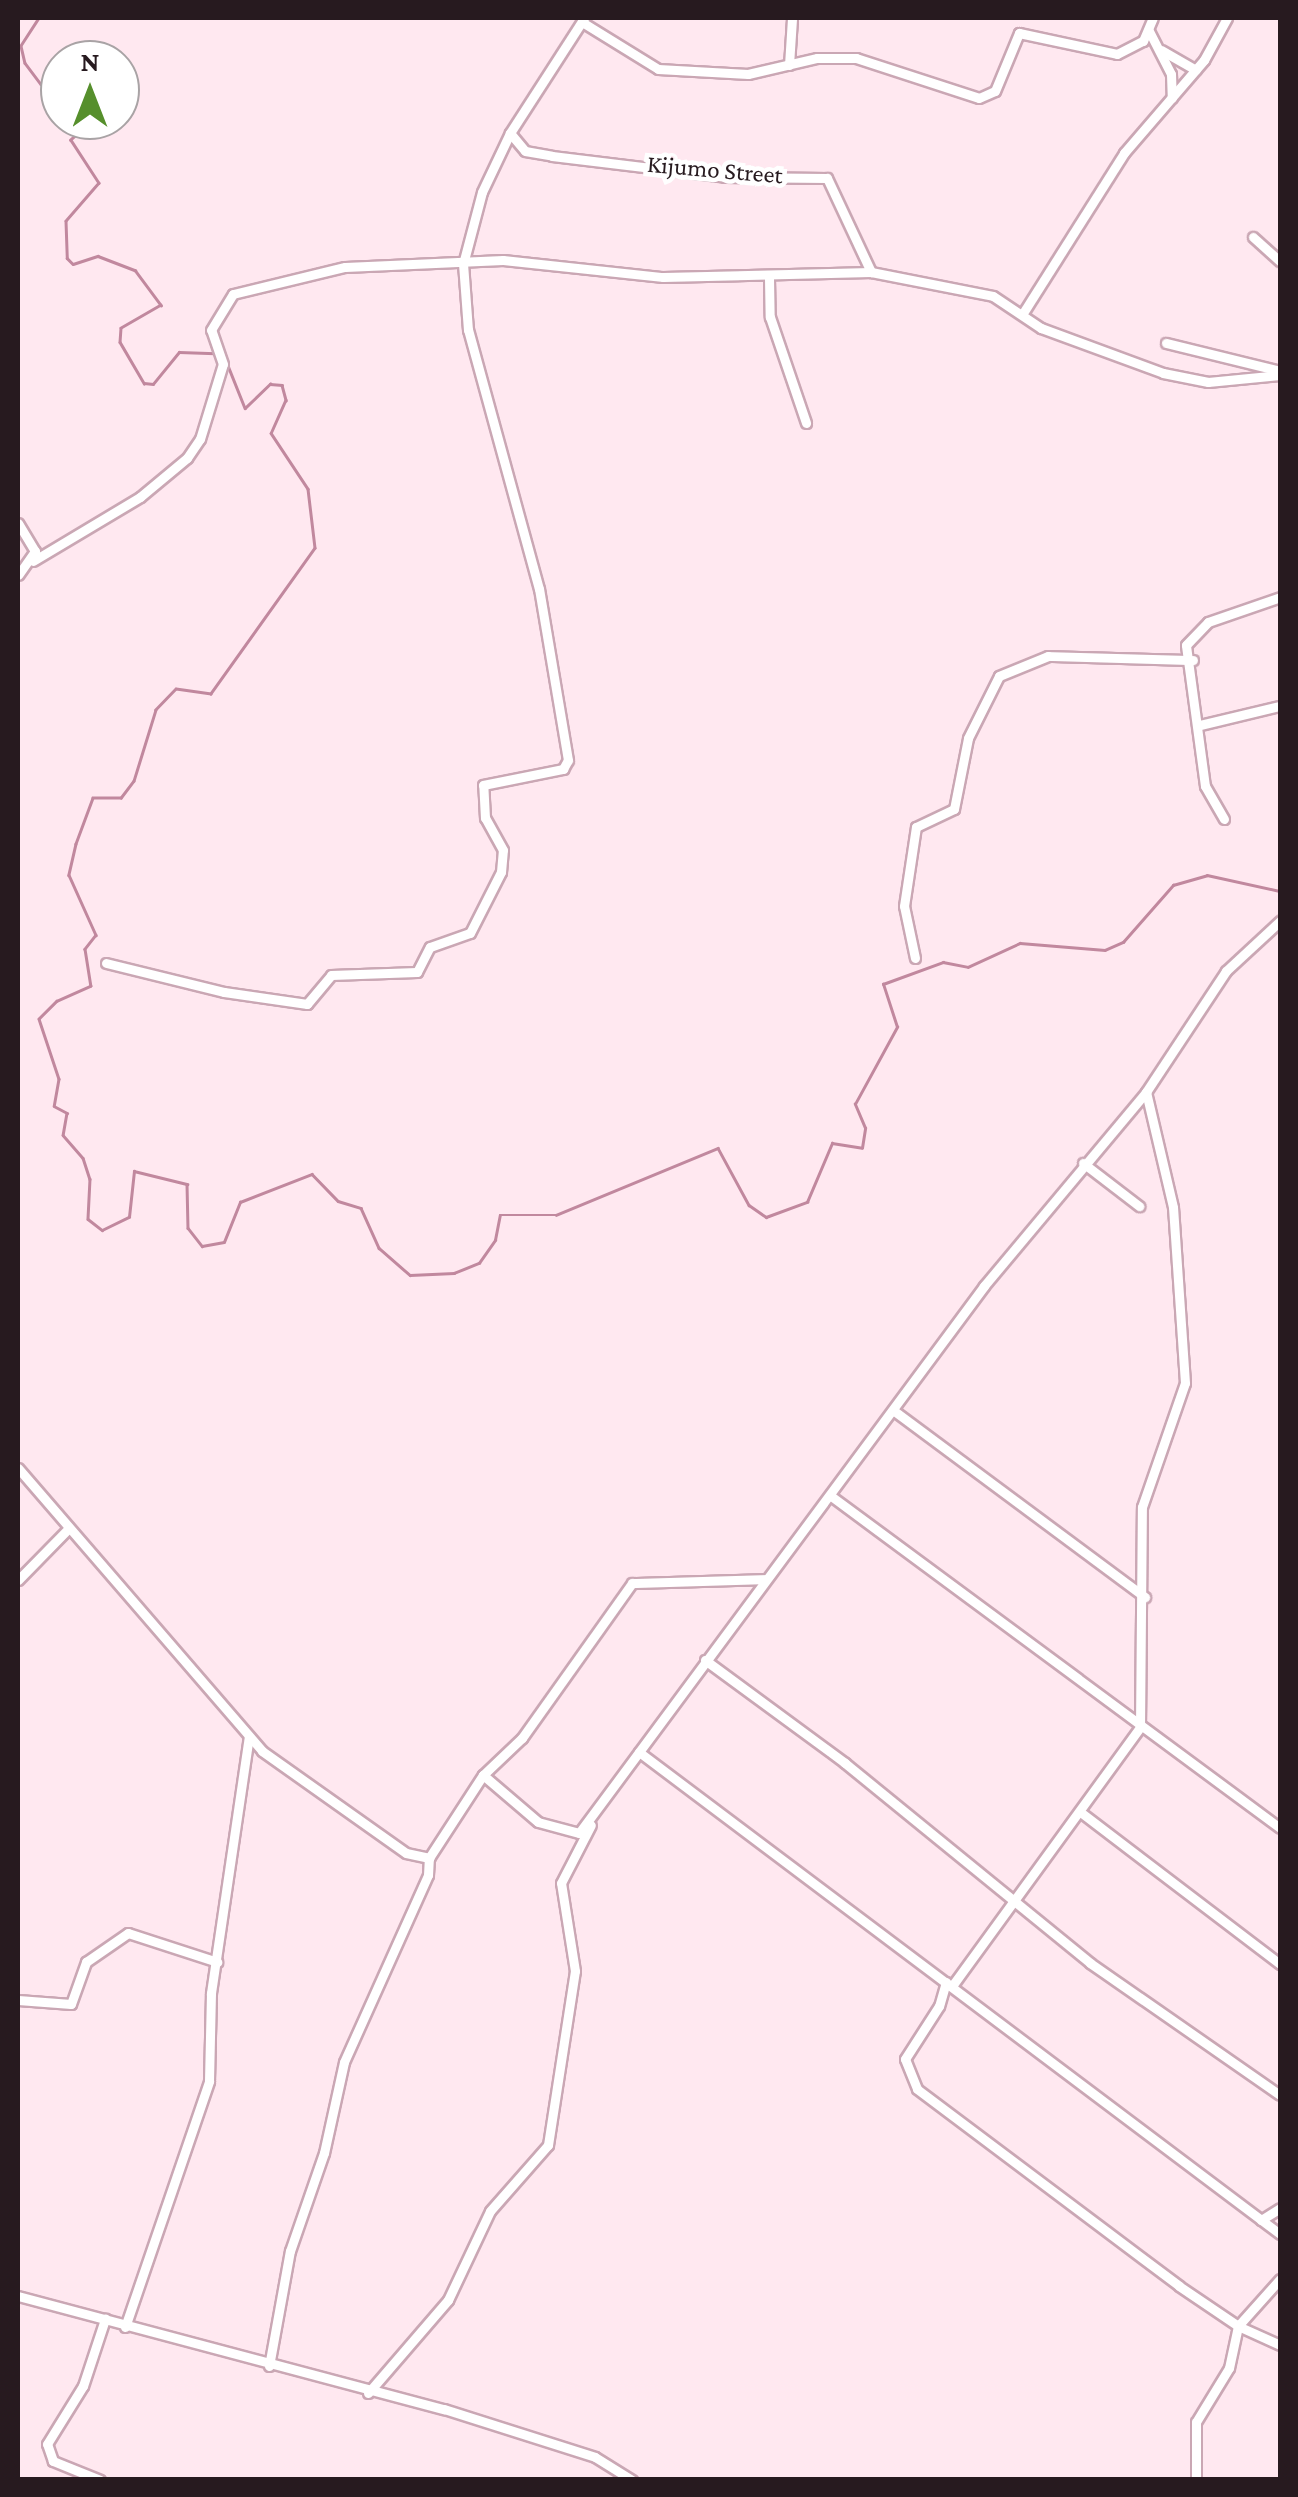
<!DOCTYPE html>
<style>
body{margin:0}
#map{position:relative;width:1298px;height:2497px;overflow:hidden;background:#ffe8f0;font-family:"Crimson Pro",serif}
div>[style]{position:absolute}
.stream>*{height:2.5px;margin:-1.25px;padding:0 1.25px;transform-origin:1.25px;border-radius:1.25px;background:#c1889e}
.roads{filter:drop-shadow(2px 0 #caa7b4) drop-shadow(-2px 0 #caa7b4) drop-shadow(0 2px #caa7b4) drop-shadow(0 -2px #caa7b4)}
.minor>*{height:9px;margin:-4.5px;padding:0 4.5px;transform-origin:4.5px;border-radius:4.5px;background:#fff}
span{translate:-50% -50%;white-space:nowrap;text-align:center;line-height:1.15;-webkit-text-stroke:9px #fff;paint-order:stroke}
.street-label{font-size:25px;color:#271a1f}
.frame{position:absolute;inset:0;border:20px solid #271a1f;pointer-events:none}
.north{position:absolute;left:40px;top:40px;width:100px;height:100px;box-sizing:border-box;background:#fff;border:2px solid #a9a3a5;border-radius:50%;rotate:0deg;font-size:28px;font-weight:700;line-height:40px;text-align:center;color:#271a1f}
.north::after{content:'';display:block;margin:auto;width:35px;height:45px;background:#568f2c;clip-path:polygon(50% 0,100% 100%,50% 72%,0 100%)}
</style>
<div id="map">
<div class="stream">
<div style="left:39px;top:18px;width:33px;rotate:123deg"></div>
<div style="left:21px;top:46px;width:17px;rotate:77deg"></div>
<div style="left:25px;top:63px;width:26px;rotate:53deg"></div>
<div style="left:41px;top:84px;width:21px;rotate:25deg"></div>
<div style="left:93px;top:120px;width:30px;rotate:138deg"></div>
<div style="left:71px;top:140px;width:51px;rotate:56.9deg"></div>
<div style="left:99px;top:183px;width:50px;rotate:131deg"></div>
<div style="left:66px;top:221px;width:37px;rotate:88deg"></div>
<div style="left:67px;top:258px;width:8px;rotate:45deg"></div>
<div style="left:73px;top:264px;width:26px;rotate:-18deg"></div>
<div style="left:98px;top:256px;width:40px;rotate:21deg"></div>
<div style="left:135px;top:270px;width:44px;rotate:53.4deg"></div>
<div style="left:161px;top:305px;width:46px;rotate:150.1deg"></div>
<div style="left:121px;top:328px;width:14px;rotate:94deg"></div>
<div style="left:120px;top:342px;width:48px;rotate:59.7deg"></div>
<div style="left:144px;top:383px;width:9px;rotate:6deg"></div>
<div style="left:153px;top:384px;width:41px;rotate:-50.9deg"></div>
<div style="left:179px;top:352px;width:36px;rotate:2deg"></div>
<div style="left:225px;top:358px;width:54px;rotate:68.2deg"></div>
<div style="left:245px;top:408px;width:35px;rotate:-44deg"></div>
<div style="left:270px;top:384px;width:12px;rotate:5deg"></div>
<div style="left:282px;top:385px;width:16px;rotate:75deg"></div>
<div style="left:286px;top:400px;width:36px;rotate:114deg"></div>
<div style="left:271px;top:433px;width:67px;rotate:56.5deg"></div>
<div style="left:308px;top:489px;width:59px;rotate:83.2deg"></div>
<div style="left:315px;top:548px;width:179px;rotate:125.5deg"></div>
<div style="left:211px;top:694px;width:35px;rotate:-172deg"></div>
<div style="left:176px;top:689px;width:29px;rotate:134deg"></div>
<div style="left:156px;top:710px;width:74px;rotate:107.2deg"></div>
<div style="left:134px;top:781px;width:21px;rotate:127deg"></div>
<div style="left:121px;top:798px;width:28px;rotate:180deg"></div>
<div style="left:93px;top:798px;width:49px;rotate:110.3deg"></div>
<div style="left:76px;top:844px;width:32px;rotate:103deg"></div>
<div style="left:69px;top:875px;width:66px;rotate:65.8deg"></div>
<div style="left:96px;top:935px;width:18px;rotate:128deg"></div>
<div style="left:85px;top:949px;width:37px;rotate:81deg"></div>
<div style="left:91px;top:986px;width:37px;rotate:156deg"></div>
<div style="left:57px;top:1001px;width:25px;rotate:135deg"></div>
<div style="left:39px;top:1019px;width:63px;rotate:71.6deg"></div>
<div style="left:59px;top:1079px;width:27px;rotate:100deg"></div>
<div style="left:54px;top:1106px;width:15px;rotate:28deg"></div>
<div style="left:67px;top:1113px;width:22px;rotate:100deg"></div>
<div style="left:63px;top:1135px;width:30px;rotate:49deg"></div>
<div style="left:83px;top:1158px;width:22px;rotate:72deg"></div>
<div style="left:90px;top:1179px;width:40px;rotate:92.9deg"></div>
<div style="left:88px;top:1219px;width:18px;rotate:38deg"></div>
<div style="left:102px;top:1230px;width:30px;rotate:-26deg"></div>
<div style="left:129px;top:1217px;width:46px;rotate:-83.8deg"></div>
<div style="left:134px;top:1171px;width:55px;rotate:13.8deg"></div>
<div style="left:187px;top:1184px;width:44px;rotate:88.7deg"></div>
<div style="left:188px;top:1228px;width:23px;rotate:52deg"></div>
<div style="left:202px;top:1246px;width:22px;rotate:-10deg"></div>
<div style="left:224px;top:1242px;width:43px;rotate:-68.2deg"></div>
<div style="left:240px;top:1202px;width:77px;rotate:-21.3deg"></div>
<div style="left:312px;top:1174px;width:37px;rotate:46deg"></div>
<div style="left:338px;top:1201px;width:24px;rotate:17deg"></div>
<div style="left:361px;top:1208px;width:44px;rotate:65.8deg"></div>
<div style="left:379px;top:1248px;width:41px;rotate:41.1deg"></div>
<div style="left:410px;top:1275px;width:44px;rotate:-2.6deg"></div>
<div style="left:454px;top:1273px;width:27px;rotate:-22deg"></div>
<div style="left:479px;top:1263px;width:28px;rotate:-55deg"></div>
<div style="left:495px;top:1240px;width:25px;rotate:-79deg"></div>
<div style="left:500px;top:1215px;width:56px"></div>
<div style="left:556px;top:1215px;width:175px;rotate:-22.5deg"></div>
<div style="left:718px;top:1148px;width:65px;rotate:61.5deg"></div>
<div style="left:749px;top:1205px;width:21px;rotate:35deg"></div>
<div style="left:766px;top:1217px;width:44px;rotate:-20.1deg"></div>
<div style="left:807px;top:1202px;width:64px;rotate:-67deg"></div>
<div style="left:832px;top:1143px;width:30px;rotate:9deg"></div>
<div style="left:862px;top:1148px;width:20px;rotate:-81deg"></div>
<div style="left:865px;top:1128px;width:26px;rotate:-113deg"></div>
<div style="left:855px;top:1104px;width:88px;rotate:-61.4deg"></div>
<div style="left:897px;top:1027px;width:45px;rotate:-108deg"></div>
<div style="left:883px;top:984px;width:64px;rotate:-20.1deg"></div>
<div style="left:943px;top:962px;width:25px;rotate:11deg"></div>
<div style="left:968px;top:967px;width:57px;rotate:-24.8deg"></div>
<div style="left:1020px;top:943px;width:85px;rotate:4.7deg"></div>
<div style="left:1105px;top:950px;width:20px;rotate:-24deg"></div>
<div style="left:1123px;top:942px;width:76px;rotate:-48.7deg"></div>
<div style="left:1173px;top:885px;width:35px;rotate:-16deg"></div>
<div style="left:1207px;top:875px;width:75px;rotate:12.4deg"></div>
</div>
<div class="roads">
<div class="minor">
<div style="left:582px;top:22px;width:89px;rotate:31.7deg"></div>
<div style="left:658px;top:69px;width:90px;rotate:3.2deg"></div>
<div style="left:748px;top:74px;width:71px;rotate:-13.1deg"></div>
<div style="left:817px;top:58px;width:39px"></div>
<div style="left:856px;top:58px;width:129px;rotate:18deg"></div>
<div style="left:979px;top:98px;width:17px;rotate:-24deg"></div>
<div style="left:995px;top:91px;width:63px;rotate:-67.5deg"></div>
<div style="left:1019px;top:33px;width:100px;rotate:12.1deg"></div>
<div style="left:1117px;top:54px;width:29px;rotate:-27deg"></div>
<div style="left:1143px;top:41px;width:25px;rotate:-67deg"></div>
<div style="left:1149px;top:31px;width:48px;rotate:62.9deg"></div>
<div style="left:1171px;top:74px;width:24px;rotate:88deg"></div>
<div style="left:1161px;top:50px;width:40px;rotate:29.7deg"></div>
<div style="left:789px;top:65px;width:47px;rotate:-86.3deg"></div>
<div style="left:510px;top:133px;width:23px;rotate:50deg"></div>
<div style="left:525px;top:151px;width:27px;rotate:10deg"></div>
<div style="left:552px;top:156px;width:174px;rotate:6.9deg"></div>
<div style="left:725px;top:177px;width:102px;rotate:0.6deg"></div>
<div style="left:827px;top:178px;width:104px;rotate:64.9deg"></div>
<div style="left:1253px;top:237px;width:36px;rotate:42deg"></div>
<div style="left:769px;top:278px;width:39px;rotate:89deg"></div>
<div style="left:770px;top:317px;width:112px;rotate:71.2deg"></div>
<div style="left:1023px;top:313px;width:189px;rotate:-57.7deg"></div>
<div style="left:1124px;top:153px;width:123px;rotate:-49.3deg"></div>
<div style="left:1204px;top:60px;width:48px;rotate:-61.3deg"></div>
<div style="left:1166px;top:343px;width:117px;rotate:13.8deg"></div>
<div style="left:18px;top:523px;width:33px;rotate:59deg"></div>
<div style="left:35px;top:551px;width:29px;rotate:125deg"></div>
<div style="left:33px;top:561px;width:125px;rotate:-30.9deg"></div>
<div style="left:140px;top:497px;width:61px;rotate:-39.7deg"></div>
<div style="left:187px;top:458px;width:23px;rotate:-56deg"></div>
<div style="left:200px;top:439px;width:78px;rotate:-73deg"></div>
<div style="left:223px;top:364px;width:36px;rotate:-109deg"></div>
<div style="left:211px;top:330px;width:42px;rotate:-58.6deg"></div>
<div style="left:233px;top:294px;width:115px;rotate:-13.6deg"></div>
<div style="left:345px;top:267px;width:158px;rotate:-2.5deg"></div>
<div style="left:503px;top:260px;width:161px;rotate:6.1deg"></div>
<div style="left:663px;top:277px;width:208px;rotate:-1.4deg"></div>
<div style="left:871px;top:272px;width:124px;rotate:11.1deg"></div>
<div style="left:993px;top:296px;width:58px;rotate:33.7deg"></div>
<div style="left:1041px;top:328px;width:130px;rotate:20.2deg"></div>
<div style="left:1163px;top:373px;width:46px;rotate:11.3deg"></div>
<div style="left:1208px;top:382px;width:72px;rotate:-5.6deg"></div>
<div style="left:1200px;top:725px;width:82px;rotate:-13.4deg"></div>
<div style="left:1224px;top:819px;width:38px;rotate:-120deg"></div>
<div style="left:1205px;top:786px;width:142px;rotate:-97.7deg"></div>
<div style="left:1186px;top:645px;width:32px;rotate:-46deg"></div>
<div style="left:1208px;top:622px;width:76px;rotate:-19.1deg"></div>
<div style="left:915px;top:958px;width:53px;rotate:-101.9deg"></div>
<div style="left:904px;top:906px;width:80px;rotate:-81.4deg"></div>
<div style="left:916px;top:827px;width:42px;rotate:-25.3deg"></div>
<div style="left:954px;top:809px;width:72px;rotate:-78.8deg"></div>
<div style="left:968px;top:738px;width:69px;rotate:-63.4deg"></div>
<div style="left:999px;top:676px;width:53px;rotate:-22.2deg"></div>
<div style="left:1048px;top:656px;width:145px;rotate:1.6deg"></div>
<div style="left:106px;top:963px;width:122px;rotate:13.8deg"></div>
<div style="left:224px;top:992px;width:84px;rotate:8.2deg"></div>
<div style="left:307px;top:1004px;width:38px;rotate:-50deg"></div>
<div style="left:331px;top:975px;width:86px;rotate:-2deg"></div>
<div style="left:417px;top:972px;width:28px;rotate:-63deg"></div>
<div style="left:430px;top:947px;width:42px;rotate:-19.3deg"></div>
<div style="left:470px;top:933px;width:68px;rotate:-63.1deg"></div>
<div style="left:501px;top:872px;width:22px;rotate:-85deg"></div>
<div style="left:503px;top:850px;width:37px;rotate:-119deg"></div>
<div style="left:485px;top:818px;width:33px;rotate:-93deg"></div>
<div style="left:483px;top:785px;width:82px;rotate:-11.3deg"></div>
<div style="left:563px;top:769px;width:10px;rotate:-61deg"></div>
<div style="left:568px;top:760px;width:173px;rotate:-99.6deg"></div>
<div style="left:539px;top:589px;width:269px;rotate:-105.3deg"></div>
<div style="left:468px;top:330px;width:66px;rotate:-94.3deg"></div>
<div style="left:463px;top:264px;width:74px;rotate:-75.2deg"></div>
<div style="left:482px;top:192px;width:65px;rotate:-64.6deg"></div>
<div style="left:510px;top:133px;width:137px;rotate:-57.2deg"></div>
<div style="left:1083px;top:1163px;width:71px;rotate:37.5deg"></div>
<div style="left:893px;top:1410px;width:314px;rotate:36.6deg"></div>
<div style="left:18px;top:1468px;width:374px;rotate:49.2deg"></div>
<div style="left:262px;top:1751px;width:176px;rotate:35.3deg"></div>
<div style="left:406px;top:1853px;width:24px;rotate:12deg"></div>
<div style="left:429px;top:1858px;width:99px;rotate:-57deg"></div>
<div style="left:483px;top:1775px;width:72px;rotate:40.5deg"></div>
<div style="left:538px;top:1822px;width:42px;rotate:15deg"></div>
<div style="left:579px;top:1833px;width:681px;rotate:-53.48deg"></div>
<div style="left:984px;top:1286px;width:253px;rotate:-50.1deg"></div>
<div style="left:1146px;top:1092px;width:145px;rotate:-56.5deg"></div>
<div style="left:1226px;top:971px;width:74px;rotate:-42.8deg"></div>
<div style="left:831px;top:1496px;width:558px;rotate:36.48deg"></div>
<div style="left:18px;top:1580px;width:73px;rotate:-45.6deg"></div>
<div style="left:705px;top:1660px;width:174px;rotate:36.3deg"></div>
<div style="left:845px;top:1763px;width:316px;rotate:39.2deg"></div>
<div style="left:1090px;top:1963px;width:231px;rotate:34.8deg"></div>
<div style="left:639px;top:1752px;width:802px;rotate:36.94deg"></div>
<div style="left:483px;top:1775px;width:54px;rotate:-43.5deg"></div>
<div style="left:522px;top:1738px;width:190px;rotate:-54.6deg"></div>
<div style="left:632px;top:1583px;width:132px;rotate:-1.7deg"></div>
<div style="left:1083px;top:1814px;width:248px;rotate:37.3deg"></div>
<div style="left:946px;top:1982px;width:25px;rotate:106deg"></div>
<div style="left:939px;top:2006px;width:63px;rotate:122.7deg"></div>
<div style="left:905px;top:2059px;width:32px;rotate:68deg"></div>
<div style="left:917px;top:2089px;width:328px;rotate:36.9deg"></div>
<div style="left:1179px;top:2286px;width:71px;rotate:34.1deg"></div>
<div style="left:1238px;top:2326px;width:46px;rotate:24.3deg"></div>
<div style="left:952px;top:1986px;width:320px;rotate:-54deg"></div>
<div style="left:1140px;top:1727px;width:220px;rotate:-89.5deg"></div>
<div style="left:1142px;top:1507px;width:131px;rotate:-70.9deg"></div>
<div style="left:1185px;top:1383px;width:176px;rotate:-93.9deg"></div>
<div style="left:1173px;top:1207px;width:118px;rotate:-103.2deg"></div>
<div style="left:18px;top:2000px;width:53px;rotate:4.3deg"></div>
<div style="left:71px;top:2004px;width:45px;rotate:-70.3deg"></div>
<div style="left:86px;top:1962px;width:51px;rotate:-34.6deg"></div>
<div style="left:128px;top:1933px;width:94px;rotate:18deg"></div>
<div style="left:1261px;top:2220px;width:22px;rotate:-32deg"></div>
<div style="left:18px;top:2296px;width:441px;rotate:14.9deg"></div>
<div style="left:444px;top:2409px;width:158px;rotate:17.6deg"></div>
<div style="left:595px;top:2457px;width:44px;rotate:31.9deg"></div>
<div style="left:125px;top:2327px;width:260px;rotate:-71.1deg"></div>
<div style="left:209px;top:2081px;width:88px;rotate:-88.7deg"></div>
<div style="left:211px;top:1993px;width:259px;rotate:-81.6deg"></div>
<div style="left:269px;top:2366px;width:117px;rotate:-79.7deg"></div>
<div style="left:290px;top:2251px;width:104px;rotate:-70.9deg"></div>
<div style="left:324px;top:2153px;width:93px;rotate:-77.6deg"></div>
<div style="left:344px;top:2062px;width:205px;rotate:-65.8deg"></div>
<div style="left:428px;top:1875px;width:17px;rotate:-87deg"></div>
<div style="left:368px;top:2393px;width:123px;rotate:-49.3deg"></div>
<div style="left:448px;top:2300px;width:98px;rotate:-64.7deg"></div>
<div style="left:490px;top:2211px;width:88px;rotate:-48.7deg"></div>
<div style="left:548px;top:2145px;width:176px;rotate:-81.2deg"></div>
<div style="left:575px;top:1971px;width:89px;rotate:-99deg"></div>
<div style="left:561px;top:1883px;width:65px;rotate:-62.7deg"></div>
<div style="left:100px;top:2480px;width:51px;rotate:-158deg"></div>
<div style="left:53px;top:2461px;width:18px;rotate:-109deg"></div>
<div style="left:47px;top:2444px;width:68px;rotate:-58.2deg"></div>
<div style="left:83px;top:2386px;width:71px;rotate:-71.8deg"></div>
<div style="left:1196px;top:2480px;width:58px;rotate:-90deg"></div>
<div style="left:1196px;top:2422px;width:63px;rotate:-58.6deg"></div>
<div style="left:1229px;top:2368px;width:43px;rotate:-77.9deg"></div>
<div style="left:1238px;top:2326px;width:63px;rotate:-48.2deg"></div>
</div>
</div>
<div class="street-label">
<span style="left:715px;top:170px;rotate:5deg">Kijumo Street</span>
</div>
<div class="frame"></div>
<div class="north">N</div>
</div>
